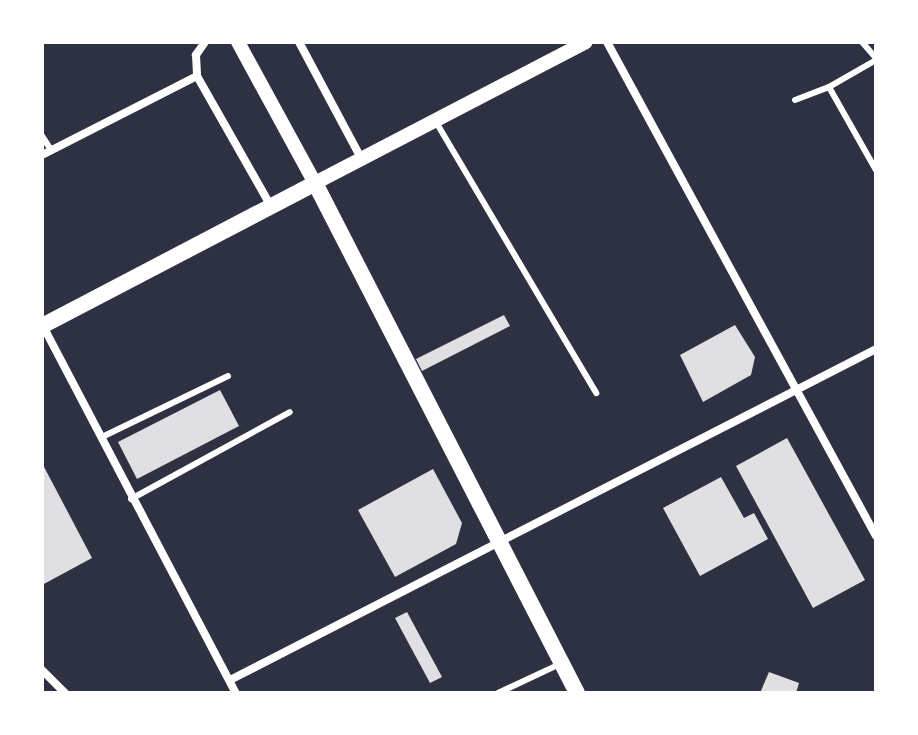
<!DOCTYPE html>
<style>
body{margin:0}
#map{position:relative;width:918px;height:735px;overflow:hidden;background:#2d3142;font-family:"Archivo Narrow",sans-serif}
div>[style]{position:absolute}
.building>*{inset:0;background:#e0e0e3}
.service>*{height:6px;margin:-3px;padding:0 3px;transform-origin:3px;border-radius:3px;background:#fff}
.minor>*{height:8px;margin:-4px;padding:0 4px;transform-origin:4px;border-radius:4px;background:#fff}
.tertiary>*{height:14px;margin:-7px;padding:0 7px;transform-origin:7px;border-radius:7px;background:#fff}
.secondary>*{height:16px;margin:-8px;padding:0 8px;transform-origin:8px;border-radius:8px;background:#fff}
span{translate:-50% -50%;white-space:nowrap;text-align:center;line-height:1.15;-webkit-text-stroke:6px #fff;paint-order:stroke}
.frame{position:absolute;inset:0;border:44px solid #fff;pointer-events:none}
</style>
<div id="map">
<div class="building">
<div style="clip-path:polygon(504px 315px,510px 326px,422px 371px,416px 359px)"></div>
<div style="clip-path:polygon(735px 325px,755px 357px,751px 375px,703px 402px,680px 355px)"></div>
<div style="clip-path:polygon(220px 390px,239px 426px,137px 479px,118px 442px)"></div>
<div style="clip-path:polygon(787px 438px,865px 580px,813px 608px,736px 466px)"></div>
<div style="clip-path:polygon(42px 463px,92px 558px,42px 585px)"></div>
<div style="clip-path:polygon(433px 469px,462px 523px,456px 544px,395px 577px,358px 510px)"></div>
<div style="clip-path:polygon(721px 477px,744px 518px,754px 513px,768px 539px,700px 576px,663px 508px)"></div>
<div style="clip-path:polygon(407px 612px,442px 677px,430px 683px,395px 618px)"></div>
<div style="clip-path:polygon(769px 672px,799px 683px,796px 693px,760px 693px)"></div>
</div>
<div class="service">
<div style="left:862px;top:42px;width:21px;rotate:49deg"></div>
<div style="left:876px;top:60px;width:54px;rotate:150.1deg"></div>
<div style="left:829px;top:87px;width:95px;rotate:60.5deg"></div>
<div style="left:795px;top:100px;width:36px;rotate:-21deg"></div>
<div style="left:436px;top:122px;width:315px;rotate:59.4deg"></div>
<div style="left:42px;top:136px;width:17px;rotate:57deg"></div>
<div style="left:102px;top:437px;width:140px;rotate:-25.8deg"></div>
<div style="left:131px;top:499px;width:181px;rotate:-28.7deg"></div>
<div style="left:498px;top:693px;width:71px;rotate:-25.1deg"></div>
</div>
<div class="minor">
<div style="left:205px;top:42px;width:16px;rotate:125deg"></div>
<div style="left:196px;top:55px;width:21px;rotate:87deg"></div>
<div style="left:197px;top:76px;width:150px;rotate:60.4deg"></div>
<div style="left:299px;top:42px;width:132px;rotate:61.9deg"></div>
<div style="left:607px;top:42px;width:562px;rotate:61.43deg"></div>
<div style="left:42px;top:155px;width:174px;rotate:-27deg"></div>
<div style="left:43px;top:326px;width:415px;rotate:62.3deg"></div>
<div style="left:42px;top:670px;width:33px;rotate:45deg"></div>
<div style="left:230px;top:680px;width:726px;rotate:-27.13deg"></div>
</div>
<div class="tertiary">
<div style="left:238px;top:42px;width:161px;rotate:61.4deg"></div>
<div style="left:315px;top:183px;width:305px;rotate:-27.5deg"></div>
</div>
<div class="secondary">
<div style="left:42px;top:326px;width:308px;rotate:-27.6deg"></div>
<div style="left:315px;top:183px;width:573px;rotate:62.81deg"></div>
</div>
<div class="frame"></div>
</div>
